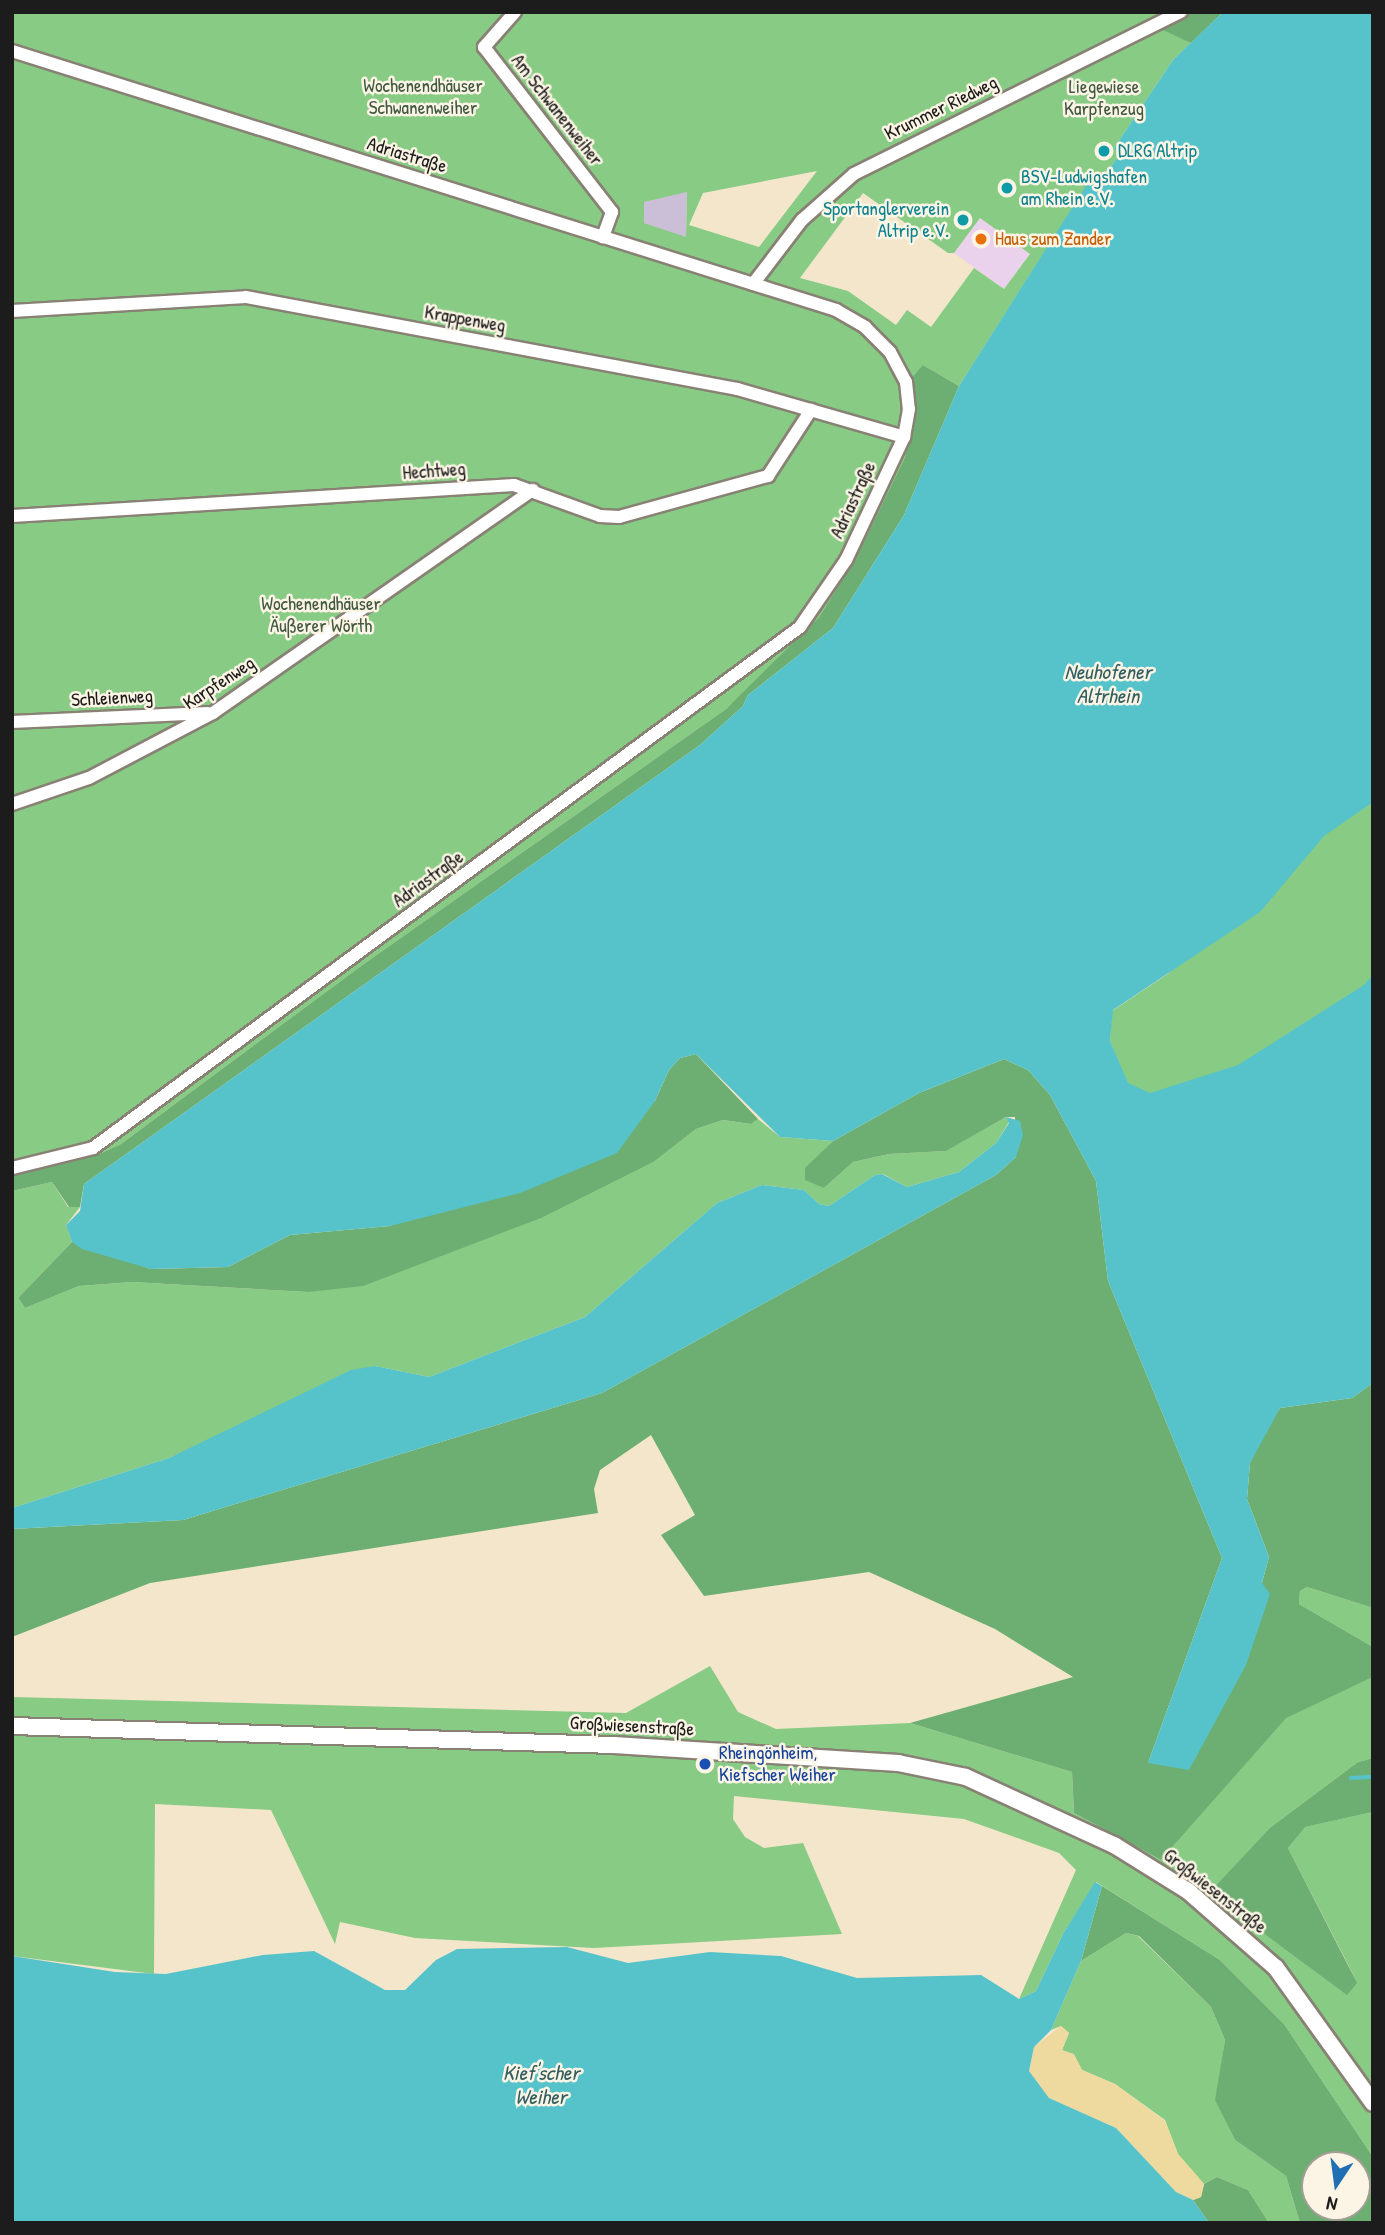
<!DOCTYPE html>
<meta charset="utf-8">
<style>
body{margin:0}
#map{position:relative;width:1385px;height:2235px;overflow:hidden;background:#f3e6cb;font-family:"Patrick Hand",sans-serif}
div>[style]{position:absolute}
.built>*{inset:0;background:#ead1ec}
.industrial>*{inset:0;background:#cabfd6}
.green>*{inset:0;background:#87cb85}
.forest>*{inset:0;background:#6daf72}
.sand>*{inset:0;background:#eeda9e}
.water>*{inset:0;background:#56c3cb}
.stream>*{height:3.5px;margin:-1.75px;padding:0 1.75px;transform-origin:1.75px;border-radius:1.75px;background:#56c3cb}
.roads{filter:drop-shadow(2px 0 #888174) drop-shadow(-2px 0 #888174) drop-shadow(0 2px #888174) drop-shadow(0 -2px #888174)}
.minor>*{height:12px;margin:-6px;padding:0 6px;transform-origin:6px;border-radius:6px;background:#fff}
.tertiary>*{height:16px;margin:-8px;padding:0 8px;transform-origin:8px;border-radius:8px;background:#fff}
.dots>*{width:19px;height:19px;translate:-50% -50%;box-sizing:border-box;border:4px solid #fcf5e5;border-radius:50%}
span{translate:-50% -50%;white-space:nowrap;text-align:center;line-height:1.15;-webkit-text-stroke:5px #fcf5e5;paint-order:stroke}
.park-label{font-size:19px;color:#415941}
.street-label{font-size:19px;color:#1c1c1c}
.culture-label{font-size:19px;color:#0d838f}
.left{translate:0 -50%;text-align:left}
.right{translate:-100% -50%;text-align:right}
.food-label{font-size:19px;color:#c56008}
.transit-label{font-size:19px;color:#164399}
.water-label{font-size:21px;color:#335f62;font-style:italic}
.frame{position:absolute;inset:0;border:14px solid #1c1c1c;pointer-events:none}
.north{position:absolute;left:1301px;top:2151px;width:70px;height:70px;box-sizing:border-box;background:#fcf5e5;border:2px solid #a29e95;border-radius:50%;rotate:193deg;font-size:19px;font-weight:700;line-height:28px;text-align:center;color:#1c1c1c}
.north::after{content:'';display:block;margin:auto;width:24px;height:32px;background:#1f6fb2;clip-path:polygon(50% 0,100% 100%,50% 72%,0 100%)}
</style>
<div id="map">
<div class="built">
<div style="clip-path:polygon(980px 218px,1030px 254px,1004px 289px,954px 253px)"></div>
</div>
<div class="industrial">
<div style="clip-path:polygon(687px 191px,686px 238px,644px 223px,644px 202px)"></div>
</div>
<div class="green">
<div style="clip-path:polygon(evenodd,12px 12px,1173px 12px,1167px 29px,1191px 43px,1173px 60px,1114px 148px,1121px 153px,1097px 186px,1089px 182px,959px 386px,923px 365px,905px 457px,856px 558px,819px 617px,780px 658px,726px 709px,361px 966px,121px 1144px,97px 1155px,12px 1175px,12px 12px,817px 171px,759px 247px,689px 225px,703px 193px,817px 171px,12px 12px,687px 192px,686px 237px,644px 223px,644px 202px,687px 192px,12px 12px,863px 193px,948px 253px,954px 253px,980px 218px,1030px 254px,1004px 289px,974px 268px,931px 327px,907px 310px,896px 325px,848px 291px,800px 278px,863px 193px)"></div>
<div style="clip-path:polygon(1373px 442px,1373px 1022px,1162px 1174px,1110px 1041px,1112px 1011px,1169px 973px)"></div>
<div style="clip-path:polygon(1006px 1117px,1009px 1122px,996px 1143px,959px 1172px,907px 1187px,883px 1174px,875px 1175px,829px 1206px,819px 1204px,804px 1190px,762px 1185px,717px 1203px,585px 1317px,429px 1377px,375px 1366px,169px 1458px,12px 1508px,12px 1191px,52px 1182px,68px 1207px,80px 1207px,66px 1225px,72px 1242px,18px 1298px,25px 1308px,79px 1286px,132px 1282px,308px 1292px,655px 1161px,696px 1129px,723px 1120px,751px 1124px,758px 1119px,780px 1137px,833px 1141px,805px 1169px,824px 1188px,853px 1162px,889px 1154px,945px 1151px)"></div>
<div style="clip-path:polygon(1307px 1587px,1373px 1608px,1373px 1647px,1299px 1604px,1300px 1591px)"></div>
<div style="clip-path:polygon(710px 1666px,738px 1712px,776px 1729px,910px 1723px,1072px 1772px,1074px 1813px,1161px 1860px,1286px 1717px,1373px 1677px,1373px 1758px,1358px 1762px,1271px 1827px,1357px 1982px,1288px 1848px,1304px 1827px,1373px 1812px,1373px 2157px,1284px 2024px,1220px 1960px,1096px 1882px,1063px 1934px,1036px 1991px,1019px 1999px,1076px 1870px,1059px 1853px,964px 1819px,734px 1796px,733px 1819px,745px 1837px,764px 1848px,803px 1843px,842px 1934px,594px 1948px,415px 1938px,340px 1922px,335px 1944px,271px 1810px,155px 1804px,154px 1974px,12px 1956px,12px 1697px,626px 1713px)"></div>
<div style="clip-path:polygon(1126px 1933px,1138px 1936px,1211px 2007px,1225px 2040px,1216px 2100px,1235px 2140px,1286px 2176px,1300px 2223px,1269px 2223px,1248px 2190px,1217px 2177px,1204px 2184px,1178px 2154px,1165px 2120px,1115px 2084px,1082px 2070px,1074px 2055px,1062px 2050px,1069px 2033px,1061px 2026px,1051px 2030px,1081px 1961px)"></div>
</div>
<div class="forest">
<div style="clip-path:polygon(1173px 12px,1223px 12px,1191px 43px,1152px 25px)"></div>
<div style="clip-path:polygon(923px 365px,959px 386px,904px 515px,833px 628px,748px 695px,743px 706px,700px 745px,84px 1184px,80px 1207px,69px 1207px,52px 1182px,12px 1191px,12px 1175px,97px 1155px,121px 1144px,361px 966px,726px 709px,819px 617px,856px 558px,905px 457px,914px 410px,910px 380px)"></div>
<div style="clip-path:polygon(696px 1054px,758px 1119px,751px 1124px,723px 1120px,696px 1129px,655px 1161px,541px 1218px,363px 1286px,308px 1292px,132px 1282px,79px 1286px,25px 1308px,18px 1298px,72px 1242px,151px 1269px,228px 1267px,290px 1235px,390px 1226px,655px 1101px,669px 1070px,680px 1058px)"></div>
<div style="clip-path:polygon(1004px 1059px,1028px 1070px,1050px 1095px,1096px 1181px,1108px 1281px,1222px 1558px,1148px 1763px,1262px 1583px,1269px 1557px,1247px 1499px,1250px 1463px,1265px 1431px,1280px 1408px,1352px 1398px,1373px 1383px,1373px 1608px,1307px 1587px,1300px 1591px,1299px 1604px,1373px 1647px,1373px 1677px,1286px 1718px,1161px 1860px,1074px 1813px,1072px 1772px,910px 1723px,1073px 1677px,995px 1629px,869px 1572px,704px 1596px,661px 1535px,695px 1515px,651px 1435px,600px 1470px,594px 1489px,598px 1513px,150px 1583px,12px 1637px,12px 1529px,183px 1520px,602px 1393px,996px 1175px,1016px 1157px,1015px 1117px,1006px 1117px,946px 1151px,889px 1154px,853px 1162px,824px 1188px,805px 1180px,805px 1168px,833px 1141px,919px 1093px)"></div>
<div style="clip-path:polygon(1373px 1758px,1373px 1812px,1305px 1827px,1288px 1848px,1357px 1983px,1347px 1995px,1209px 1893px,1271px 1827px,1358px 1762px)"></div>
<div style="clip-path:polygon(evenodd,1102px 1886px,1220px 1960px,1284px 2024px,1373px 2157px,1373px 2223px,1300px 2223px,1286px 2176px,1235px 2140px,1215px 2100px,1225px 2040px,1211px 2007px,1139px 1936px,1126px 1933px,1081px 1961px,1102px 1886px,1315px 2165px,1357px 2165px,1357px 2207px,1315px 2207px,1315px 2165px)"></div>
<div style="clip-path:polygon(1217px 2177px,1248px 2190px,1269px 2223px,1209px 2223px,1193px 2200px,1201px 2197px,1204px 2184px)"></div>
</div>
<div class="sand">
<div style="clip-path:polygon(1061px 2026px,1069px 2033px,1062px 2050px,1074px 2054px,1082px 2070px,1115px 2084px,1165px 2121px,1178px 2154px,1204px 2184px,1201px 2197px,1193px 2200px,1176px 2192px,1116px 2128px,1049px 2098px,1036px 2086px,1029px 2071px,1034px 2047px)"></div>
</div>
<div class="water">
<div style="clip-path:polygon(1223px 12px,1373px 12px,1373px 802px,1324px 836px,1260px 912px,1113px 1010px,1110px 1041px,1128px 1083px,1150px 1093px,1238px 1065px,1364px 985px,1373px 975px,1373px 1383px,1352px 1398px,1280px 1408px,1250px 1463px,1247px 1499px,1269px 1557px,1262px 1583px,1270px 1594px,1246px 1665px,1189px 1770px,1148px 1763px,1222px 1558px,1108px 1281px,1096px 1181px,1050px 1095px,1028px 1070px,1004px 1059px,919px 1093px,833px 1141px,780px 1137px,696px 1054px,680px 1058px,669px 1070px,655px 1101px,617px 1153px,520px 1193px,390px 1226px,290px 1235px,228px 1267px,151px 1269px,82px 1249px,72px 1242px,66px 1225px,80px 1211px,84px 1184px,700px 745px,743px 706px,748px 695px,833px 628px,904px 515px,959px 386px,1089px 181px,1097px 186px,1120px 154px,1114px 148px,1173px 60px)"></div>
<div style="clip-path:polygon(1006px 1117px,1020px 1121px,1023px 1135px,1016px 1157px,996px 1175px,602px 1393px,183px 1520px,12px 1529px,12px 1508px,169px 1458px,351px 1370px,375px 1366px,429px 1377px,585px 1317px,717px 1203px,762px 1185px,804px 1190px,819px 1204px,829px 1206px,875px 1175px,882px 1174px,907px 1187px,959px 1172px,996px 1143px,1009px 1123px)"></div>
<div style="clip-path:polygon(1095px 1882px,1102px 1886px,1081px 1961px,1051px 2030px,1034px 2047px,1029px 2071px,1049px 2098px,1116px 2128px,1176px 2192px,1193px 2200px,1209px 2223px,12px 2223px,12px 1956px,115px 1972px,166px 1974px,263px 1955px,314px 1951px,385px 1990px,405px 1990px,436px 1960px,457px 1949px,567px 1947px,628px 1963px,710px 1952px,781px 1956px,857px 1978px,981px 1975px,1019px 1999px,1036px 1991px,1063px 1934px)"></div>
</div>
<div class="stream">
<div style="left:1351px;top:1778px;width:22px;rotate:-3deg"></div>
</div>
<div class="roads">
<div class="minor">
<div style="left:515px;top:12px;width:47px;rotate:131.5deg"></div>
<div style="left:484px;top:47px;width:209px;rotate:52.2deg"></div>
<div style="left:612px;top:212px;width:27px;rotate:110deg"></div>
<div style="left:12px;top:51px;width:864px;rotate:17.45deg"></div>
<div style="left:836px;top:310px;width:34px;rotate:30deg"></div>
<div style="left:865px;top:327px;width:35px;rotate:45deg"></div>
<div style="left:890px;top:352px;width:34px;rotate:62deg"></div>
<div style="left:906px;top:382px;width:27px;rotate:84deg"></div>
<div style="left:909px;top:409px;width:28px;rotate:100deg"></div>
<div style="left:904px;top:437px;width:136px;rotate:115.2deg"></div>
<div style="left:846px;top:560px;width:81px;rotate:124.5deg"></div>
<div style="left:800px;top:627px;width:878px;rotate:143.61deg"></div>
<div style="left:93px;top:1148px;width:83px;rotate:166.1deg"></div>
<div style="left:753px;top:284px;width:81px;rotate:-52.6deg"></div>
<div style="left:802px;top:220px;width:69px;rotate:-41.5deg"></div>
<div style="left:854px;top:174px;width:365px;rotate:-26.4deg"></div>
<div style="left:12px;top:311px;width:234px;rotate:-3.4deg"></div>
<div style="left:246px;top:297px;width:500px;rotate:10.6deg"></div>
<div style="left:737px;top:389px;width:174px;rotate:16deg"></div>
<div style="left:12px;top:516px;width:503px;rotate:-3.53deg"></div>
<div style="left:514px;top:485px;width:91px;rotate:19.8deg"></div>
<div style="left:600px;top:516px;width:19px;rotate:3deg"></div>
<div style="left:619px;top:517px;width:155px;rotate:-15.4deg"></div>
<div style="left:768px;top:476px;width:79px;rotate:-56.9deg"></div>
<div style="left:12px;top:722px;width:196px;rotate:-2.6deg"></div>
<div style="left:12px;top:804px;width:81px;rotate:-18.7deg"></div>
<div style="left:89px;top:778px;width:140px;rotate:-27.7deg"></div>
<div style="left:213px;top:713px;width:390px;rotate:-34.9deg"></div>
</div>
<div class="tertiary">
<div style="left:12px;top:1726px;width:602px;rotate:1.81deg"></div>
<div style="left:614px;top:1745px;width:285px;rotate:3.6deg"></div>
<div style="left:898px;top:1763px;width:69px;rotate:11.6deg"></div>
<div style="left:966px;top:1777px;width:163px;rotate:24.7deg"></div>
<div style="left:1114px;top:1845px;width:87px;rotate:31.9deg"></div>
<div style="left:1188px;top:1891px;width:117px;rotate:41.2deg"></div>
<div style="left:1276px;top:1968px;width:166px;rotate:54.3deg"></div>
</div>
</div>
<div class="dots">
<div style="left:1104px;top:151px;background:#0f9aa8"></div>
<div style="left:1007px;top:188px;background:#0f9aa8"></div>
<div style="left:963px;top:220px;background:#0f9aa8"></div>
<div style="left:981px;top:239px;background:#e8710a"></div>
<div style="left:705px;top:1764px;background:#1a4fb4"></div>
</div>
<div class="park-label">
<span style="left:423px;top:97px">Wochenendhäuser<br>Schwanenweiher</span>
<span style="left:1104px;top:98px">Liegewiese<br>Karpfenzug</span>
<span style="left:321px;top:615px">Wochenendhäuser<br>Äußerer Wörth</span>
</div>
<div class="street-label">
<span style="left:941px;top:108px;rotate:-26deg">Krummer Riedweg</span>
<span style="left:557px;top:110px;rotate:52deg">Am Schwanenweiher</span>
<span style="left:407px;top:155px;rotate:17deg">Adriastraße</span>
<span style="left:465px;top:319px;rotate:10deg">Krappenweg</span>
<span style="left:434px;top:471px;rotate:-4deg">Hechtweg</span>
<span style="left:853px;top:500px;rotate:-65deg">Adriastraße</span>
<span style="left:219px;top:683px;rotate:-33deg">Karpfenweg</span>
<span style="left:112px;top:698px;rotate:-3deg">Schleienweg</span>
<span style="left:428px;top:879px;rotate:-36deg">Adriastraße</span>
<span style="left:632px;top:1726px;rotate:3deg">Großwiesenstraße</span>
<span style="left:1215px;top:1891px;rotate:38deg">Großwiesenstraße</span>
</div>
<div class="culture-label">
<span class="left" style="left:1118px;top:151px">DLRG Altrip</span>
<span class="left" style="left:1021px;top:188px">BSV-Ludwigshafen<br>am Rhein e.V.</span>
<span class="right" style="left:949px;top:220px">Sportanglerverein<br>Altrip e.V.</span>
</div>
<div class="food-label">
<span class="left" style="left:995px;top:239px">Haus zum Zander</span>
</div>
<div class="transit-label">
<span class="left" style="left:719px;top:1764px">Rheingönheim,<br>Kiefscher Weiher</span>
</div>
<div class="water-label">
<span style="left:1108px;top:684px">Neuhofener<br>Altrhein</span>
<span style="left:541px;top:2085px">Kief'scher<br>Weiher</span>
</div>
<div class="frame"></div>
<div class="north">N</div>
</div>
